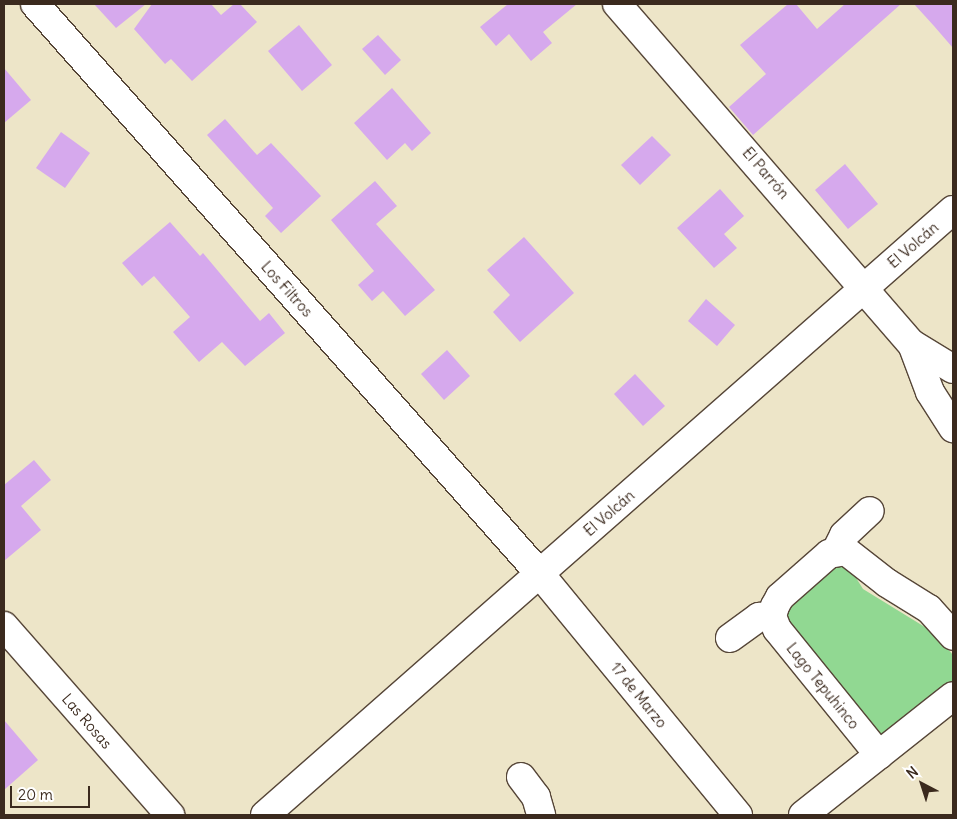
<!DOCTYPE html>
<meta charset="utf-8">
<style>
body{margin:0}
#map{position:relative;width:957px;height:819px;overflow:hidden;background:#ede5c8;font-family:Delius,sans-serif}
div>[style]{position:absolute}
.green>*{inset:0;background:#91d892}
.building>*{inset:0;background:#d6a9ed}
.roads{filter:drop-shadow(1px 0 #564638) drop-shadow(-1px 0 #564638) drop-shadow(0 1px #564638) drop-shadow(0 -1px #564638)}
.street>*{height:28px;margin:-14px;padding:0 14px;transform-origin:14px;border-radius:14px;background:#fff}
.secondary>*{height:28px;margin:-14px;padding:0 14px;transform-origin:14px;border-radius:14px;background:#fff}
span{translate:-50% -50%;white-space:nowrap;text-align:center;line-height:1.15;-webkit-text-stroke:4px #fff;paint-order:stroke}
.street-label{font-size:15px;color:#3b2a1e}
.frame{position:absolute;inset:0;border:5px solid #3b2a1e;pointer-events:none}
.north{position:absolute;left:897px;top:759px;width:50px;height:50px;-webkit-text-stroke:4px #fff;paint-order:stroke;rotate:320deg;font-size:14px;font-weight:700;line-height:20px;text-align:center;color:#3b2a1e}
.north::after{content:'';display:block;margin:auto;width:18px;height:22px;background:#3b2a1e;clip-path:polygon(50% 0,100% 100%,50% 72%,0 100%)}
.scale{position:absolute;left:10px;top:786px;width:80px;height:22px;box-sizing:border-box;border:2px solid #3b2a1e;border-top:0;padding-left:6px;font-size:15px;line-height:18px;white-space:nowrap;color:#3b2a1e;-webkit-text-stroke:4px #fff;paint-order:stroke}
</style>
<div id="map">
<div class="green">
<div style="clip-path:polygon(843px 557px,863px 589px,933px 632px,953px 655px,953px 688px,886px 742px,778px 611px)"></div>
</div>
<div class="building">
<div style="clip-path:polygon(94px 4px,146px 4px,116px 28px)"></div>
<div style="clip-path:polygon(152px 4px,211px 4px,221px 15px,234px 4px,240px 4px,257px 22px,192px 81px,171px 59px,165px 64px,134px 29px)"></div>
<div style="clip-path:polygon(508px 4px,577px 4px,543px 32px,552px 43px,531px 61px,509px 34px,496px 46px,480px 27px)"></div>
<div style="clip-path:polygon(788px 4px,796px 4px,817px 29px,845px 4px,901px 4px,753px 135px,729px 107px,766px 74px,740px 45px)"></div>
<div style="clip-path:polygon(914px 4px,953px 4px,953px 48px,934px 26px)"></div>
<div style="clip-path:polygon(299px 25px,332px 65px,302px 91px,268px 51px)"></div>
<div style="clip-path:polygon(378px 35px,401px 60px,385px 75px,362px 49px)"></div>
<div style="clip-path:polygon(4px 68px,31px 100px,4px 123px)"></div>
<div style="clip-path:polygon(392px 88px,431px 133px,412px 151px,405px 143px,387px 160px,354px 123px)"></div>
<div style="clip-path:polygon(225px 119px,257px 155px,271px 143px,321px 196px,281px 233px,265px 216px,273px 208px,207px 135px)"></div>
<div style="clip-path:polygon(61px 132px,90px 153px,65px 188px,36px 168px)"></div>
<div style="clip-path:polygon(652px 136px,671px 155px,640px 185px,621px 165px)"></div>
<div style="clip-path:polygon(845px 164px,878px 204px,848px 229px,815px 190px)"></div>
<div style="clip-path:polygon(375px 181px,397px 206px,376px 224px,435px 290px,405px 316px,383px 291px,372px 301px,358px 285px,374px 271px,331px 220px)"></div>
<div style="clip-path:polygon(720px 189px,744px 216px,724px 234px,737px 248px,714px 268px,677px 228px)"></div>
<div style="clip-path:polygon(170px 222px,200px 256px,203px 253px,260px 321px,269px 313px,285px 333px,245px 366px,222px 342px,199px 362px,173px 332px,190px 317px,154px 276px,142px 286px,122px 263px)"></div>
<div style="clip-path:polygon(524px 237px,574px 293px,520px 342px,493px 312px,510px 295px,487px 270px)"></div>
<div style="clip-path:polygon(706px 299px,735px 325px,717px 346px,688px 321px)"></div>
<div style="clip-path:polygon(447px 350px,470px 376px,444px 400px,421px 374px)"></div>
<div style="clip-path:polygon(635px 374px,665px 406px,643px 426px,614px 394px)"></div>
<div style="clip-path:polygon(34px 460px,51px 480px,21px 506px,41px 530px,4px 561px,4px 485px)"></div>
<div style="clip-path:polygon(4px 720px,38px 760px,4px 790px)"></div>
</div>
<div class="roads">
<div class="street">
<div style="left:35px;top:4px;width:762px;rotate:48.46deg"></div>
<div style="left:540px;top:574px;width:312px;rotate:50.6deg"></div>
<div style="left:617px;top:4px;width:450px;rotate:49.1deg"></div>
<div style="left:912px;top:344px;width:51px;rotate:69.4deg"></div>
<div style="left:930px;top:392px;width:43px;rotate:57.4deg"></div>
<div style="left:912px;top:344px;width:48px;rotate:31.4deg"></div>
<div style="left:836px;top:551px;width:18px;rotate:-63deg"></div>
<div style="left:844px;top:535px;width:35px;rotate:-43deg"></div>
<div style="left:4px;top:626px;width:252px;rotate:48.7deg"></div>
<div style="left:730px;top:638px;width:36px;rotate:-36deg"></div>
<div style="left:759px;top:617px;width:13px;rotate:-4deg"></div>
<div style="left:879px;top:755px;width:162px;rotate:-129deg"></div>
<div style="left:777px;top:629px;width:14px;rotate:-111deg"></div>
<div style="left:772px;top:616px;width:10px;rotate:-73deg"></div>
<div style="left:775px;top:606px;width:10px;rotate:-61deg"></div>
<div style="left:780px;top:597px;width:65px;rotate:-41.3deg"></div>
<div style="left:829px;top:554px;width:17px;rotate:-10deg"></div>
<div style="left:846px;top:551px;width:52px;rotate:38deg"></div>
<div style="left:887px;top:583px;width:49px;rotate:31.8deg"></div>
<div style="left:929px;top:609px;width:36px;rotate:48deg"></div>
<div style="left:521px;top:777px;width:25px;rotate:53deg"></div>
<div style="left:536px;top:797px;width:19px;rotate:74deg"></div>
<div style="left:803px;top:815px;width:191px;rotate:-38.4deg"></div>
</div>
<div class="secondary">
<div style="left:265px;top:815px;width:916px;rotate:-41.33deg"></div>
</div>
</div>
<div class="street-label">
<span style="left:766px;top:173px;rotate:49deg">El Parrón</span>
<span style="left:913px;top:245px;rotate:-41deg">El Volcán</span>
<span style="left:287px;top:289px;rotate:48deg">Los Filtros</span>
<span style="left:609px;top:513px;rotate:-41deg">El Volcán</span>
<span style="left:823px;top:686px;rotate:51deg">Lago Tepuhinco</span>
<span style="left:639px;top:695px;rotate:51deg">17 de Marzo</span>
<span style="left:87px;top:721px;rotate:49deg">Las Rosas</span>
</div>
<div class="frame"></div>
<div class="north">N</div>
<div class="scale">20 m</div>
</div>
